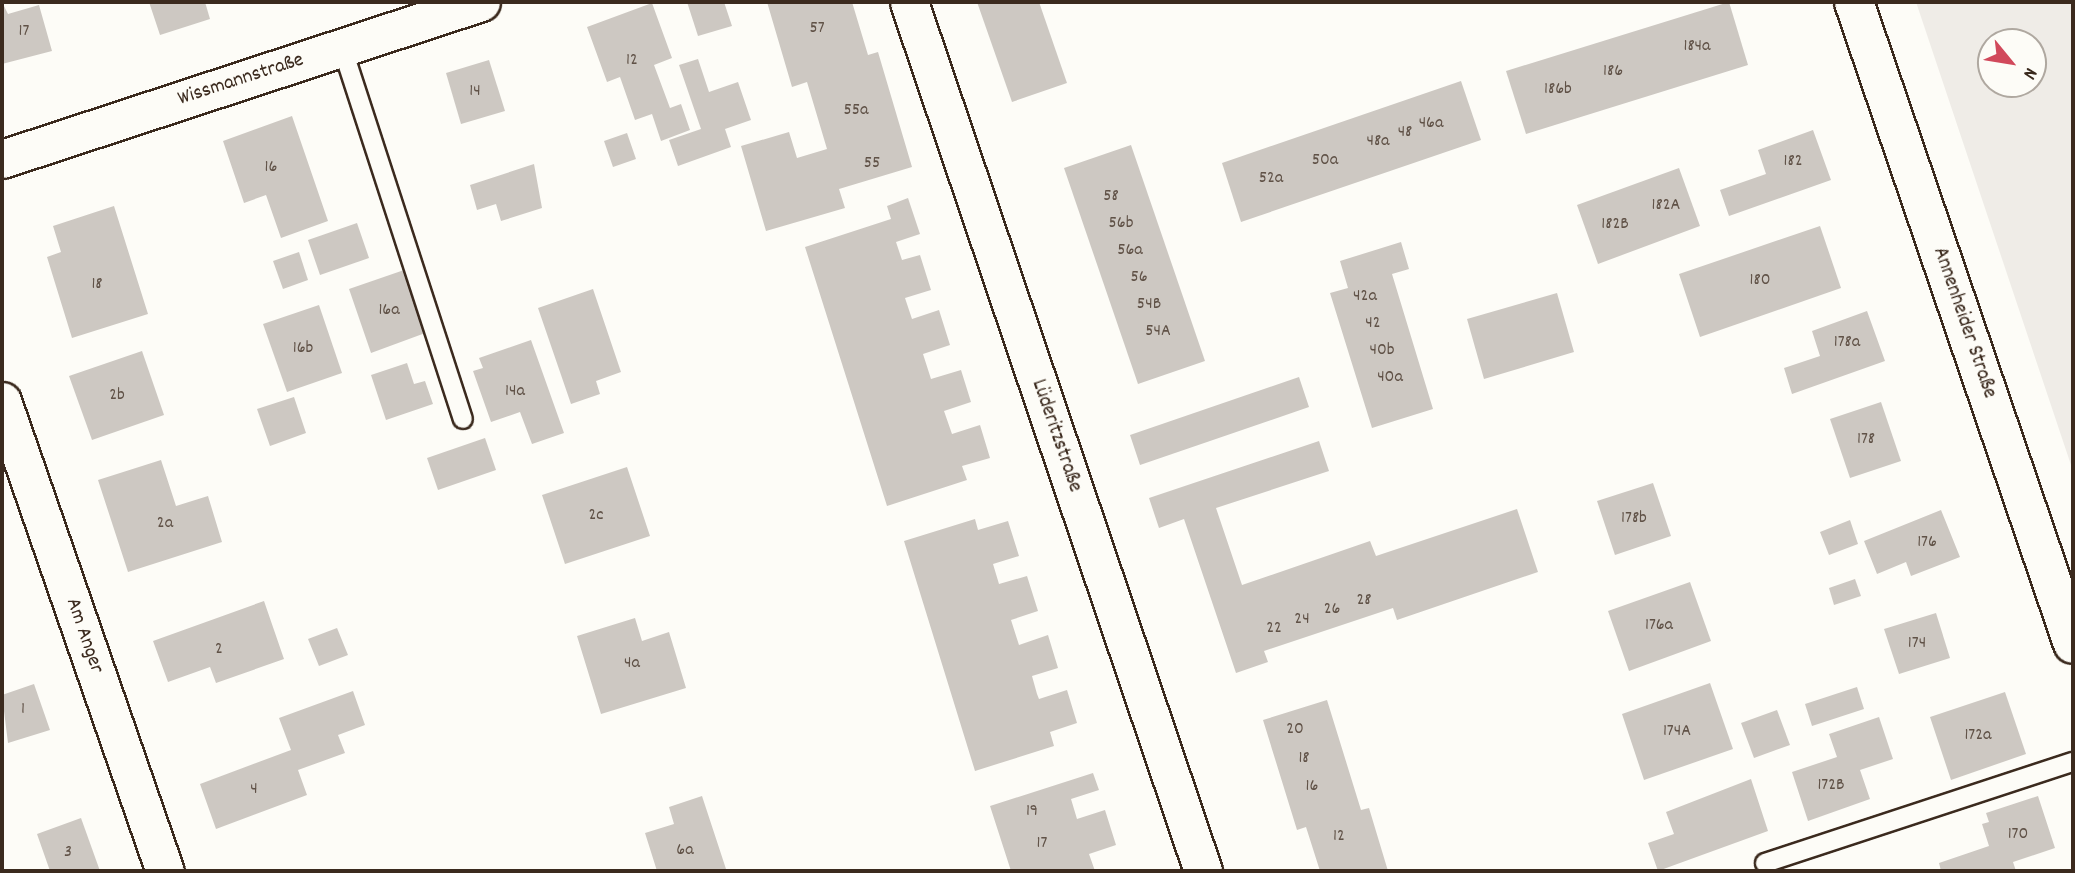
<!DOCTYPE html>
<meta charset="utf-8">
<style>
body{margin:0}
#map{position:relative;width:2075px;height:873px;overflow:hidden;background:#fdfcf7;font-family:Dekko,sans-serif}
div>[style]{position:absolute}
.built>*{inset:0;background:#efece7}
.building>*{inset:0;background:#cdc8c2}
.roads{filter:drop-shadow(2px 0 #3b2a1e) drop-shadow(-2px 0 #3b2a1e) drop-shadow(0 2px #3b2a1e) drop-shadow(0 -2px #3b2a1e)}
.service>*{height:18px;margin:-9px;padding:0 9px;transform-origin:9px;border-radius:9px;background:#fdfcf7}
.minor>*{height:37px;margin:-18.5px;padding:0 18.5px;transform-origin:18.5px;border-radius:18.5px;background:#fdfcf7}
.tertiary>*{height:38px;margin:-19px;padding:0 19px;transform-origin:19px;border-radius:19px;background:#fdfcf7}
span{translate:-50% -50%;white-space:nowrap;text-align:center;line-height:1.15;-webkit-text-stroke:5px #fdfcf7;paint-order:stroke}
.number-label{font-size:18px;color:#605247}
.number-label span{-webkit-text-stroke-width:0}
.street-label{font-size:21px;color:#3b2a1e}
.frame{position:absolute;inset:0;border:4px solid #3b2a1e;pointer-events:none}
.north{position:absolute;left:1977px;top:28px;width:70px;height:70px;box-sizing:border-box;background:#fdfcf7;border:2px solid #afa8a0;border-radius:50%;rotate:120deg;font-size:19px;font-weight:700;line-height:28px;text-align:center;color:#3b2a1e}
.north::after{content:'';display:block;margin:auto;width:24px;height:32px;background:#d1495b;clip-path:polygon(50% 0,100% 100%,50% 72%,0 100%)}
</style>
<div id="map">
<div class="built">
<div style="clip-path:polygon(evenodd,1916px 2px,2073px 2px,2073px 471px,1916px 2px,1991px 42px,2033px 42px,2033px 84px,1991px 84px,1991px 42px)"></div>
</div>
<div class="building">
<div style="clip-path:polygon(2px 2px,8px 14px,39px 5px,52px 51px,2px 64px)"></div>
<div style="clip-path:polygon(149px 2px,205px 2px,210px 19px,160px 35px)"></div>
<div style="clip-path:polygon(687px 2px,724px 2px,732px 26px,698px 36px)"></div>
<div style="clip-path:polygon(767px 2px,852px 2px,868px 55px,878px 52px,912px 167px,839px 189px,845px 208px,766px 231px,741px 146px,789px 132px,797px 158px,827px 149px,807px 82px,792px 87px)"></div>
<div style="clip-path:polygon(977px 2px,1039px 2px,1067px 83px,1012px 102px)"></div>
<div style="clip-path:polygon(1729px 2px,1748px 65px,1526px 134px,1506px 71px)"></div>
<div style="clip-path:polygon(652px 3px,672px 58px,654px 65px,670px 108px,681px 104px,690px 130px,661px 141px,652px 114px,635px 120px,620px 77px,607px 82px,587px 27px)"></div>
<div style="clip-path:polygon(698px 59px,709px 92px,738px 82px,751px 120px,725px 129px,731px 147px,678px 166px,669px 140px,701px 129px,679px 65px)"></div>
<div style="clip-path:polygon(489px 60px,505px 111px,461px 124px,446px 73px)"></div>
<div style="clip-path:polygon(1461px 81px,1481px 140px,1241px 222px,1222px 163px)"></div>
<div style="clip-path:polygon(292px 116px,328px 221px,281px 238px,266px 195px,244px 203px,223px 141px)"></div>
<div style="clip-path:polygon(1813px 130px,1831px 180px,1729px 216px,1720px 190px,1766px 174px,1758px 150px)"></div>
<div style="clip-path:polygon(627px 133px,636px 159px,613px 167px,604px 141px)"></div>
<div style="clip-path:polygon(1131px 145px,1205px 361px,1138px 384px,1064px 168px)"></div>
<div style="clip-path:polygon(534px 164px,542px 208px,501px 221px,496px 204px,477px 210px,470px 185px)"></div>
<div style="clip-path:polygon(1679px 168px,1700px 226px,1598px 264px,1577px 205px)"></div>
<div style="clip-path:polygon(908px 198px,920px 234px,896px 242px,902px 260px,920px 255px,931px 290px,905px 298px,912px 319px,939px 310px,950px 345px,923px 354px,931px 379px,961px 370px,971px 402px,944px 411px,952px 434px,980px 425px,990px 458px,962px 466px,967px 480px,887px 506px,805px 247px,891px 219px,887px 206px)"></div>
<div style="clip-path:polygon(114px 206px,148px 314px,72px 338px,47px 257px,61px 252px,53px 226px)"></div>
<div style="clip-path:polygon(357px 223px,369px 258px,320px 275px,308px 240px)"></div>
<div style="clip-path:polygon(1820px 226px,1841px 288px,1700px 337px,1679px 274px)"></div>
<div style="clip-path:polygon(1401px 242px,1409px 269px,1392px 274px,1433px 409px,1372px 428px,1330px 293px,1348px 288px,1340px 261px)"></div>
<div style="clip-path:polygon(299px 252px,308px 280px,283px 289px,273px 261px)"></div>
<div style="clip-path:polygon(407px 269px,428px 332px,371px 353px,349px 289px)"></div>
<div style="clip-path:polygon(593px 289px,621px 372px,596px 381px,600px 394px,571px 404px,538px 308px)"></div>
<div style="clip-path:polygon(1557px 293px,1574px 352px,1484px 379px,1467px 319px)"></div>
<div style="clip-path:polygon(319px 305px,342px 373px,287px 392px,263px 324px)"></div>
<div style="clip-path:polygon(1867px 311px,1885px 361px,1792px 394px,1784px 368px,1820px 356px,1812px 331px)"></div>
<div style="clip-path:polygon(531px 340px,564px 433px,532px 444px,520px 412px,491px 422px,473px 371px,483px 368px,479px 358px)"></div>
<div style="clip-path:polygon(142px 351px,164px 415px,92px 440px,69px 376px)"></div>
<div style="clip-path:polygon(407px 363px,414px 384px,425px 381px,433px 404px,386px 420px,371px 375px)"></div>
<div style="clip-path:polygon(1299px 377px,1309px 407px,1140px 465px,1130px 435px)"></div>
<div style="clip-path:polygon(294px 397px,306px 433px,270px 446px,257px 409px)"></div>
<div style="clip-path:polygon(1881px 402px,1901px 461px,1850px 478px,1830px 419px)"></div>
<div style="clip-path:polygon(485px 438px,496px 470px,438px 490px,427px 458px)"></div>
<div style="clip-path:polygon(1319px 441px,1329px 471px,1216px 508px,1242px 585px,1370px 541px,1376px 556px,1517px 509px,1538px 572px,1397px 620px,1393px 608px,1264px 651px,1268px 662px,1236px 673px,1184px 519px,1159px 528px,1149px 498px)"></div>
<div style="clip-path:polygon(161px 460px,176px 506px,208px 496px,222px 542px,128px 572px,98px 480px)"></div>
<div style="clip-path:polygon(627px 467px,650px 536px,565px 564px,542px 495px)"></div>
<div style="clip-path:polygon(1653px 483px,1671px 536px,1615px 555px,1597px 501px)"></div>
<div style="clip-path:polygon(1941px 510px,1960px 557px,1911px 576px,1906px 562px,1877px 574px,1864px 541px)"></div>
<div style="clip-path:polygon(975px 519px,978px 530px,1008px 521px,1019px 556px,993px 564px,999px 584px,1027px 576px,1038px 611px,1011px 620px,1019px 645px,1048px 635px,1058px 668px,1032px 676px,1037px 694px,1039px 699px,1067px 690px,1077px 723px,1050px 732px,1054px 746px,975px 771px,904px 541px)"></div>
<div style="clip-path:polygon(1850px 520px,1858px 544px,1829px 555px,1820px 532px)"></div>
<div style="clip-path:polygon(1855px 579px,1861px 596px,1834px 605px,1829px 588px)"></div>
<div style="clip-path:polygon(1690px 582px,1711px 641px,1629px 671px,1608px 611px)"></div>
<div style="clip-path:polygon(264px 601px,284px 659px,216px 683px,210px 667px,168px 682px,153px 641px)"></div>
<div style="clip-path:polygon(1936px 613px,1950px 658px,1899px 674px,1884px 629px)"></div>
<div style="clip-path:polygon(635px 618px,642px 641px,669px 632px,686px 688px,601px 714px,577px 636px)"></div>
<div style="clip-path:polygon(337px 628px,348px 655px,319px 666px,308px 639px)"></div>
<div style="clip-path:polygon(1710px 683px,1733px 749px,1644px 780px,1622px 714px)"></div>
<div style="clip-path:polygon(34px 684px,50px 730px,8px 743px,2px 695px)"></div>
<div style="clip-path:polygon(1857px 687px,1864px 709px,1812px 726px,1805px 704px)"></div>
<div style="clip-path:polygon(353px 691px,365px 725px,338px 735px,345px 753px,298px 770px,307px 795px,216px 829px,200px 784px,291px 750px,279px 718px)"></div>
<div style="clip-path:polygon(2005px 692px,2026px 754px,1951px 780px,1930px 717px)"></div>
<div style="clip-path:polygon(1327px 700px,1361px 810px,1369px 808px,1388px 871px,1320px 871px,1306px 827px,1297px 830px,1263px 720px)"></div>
<div style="clip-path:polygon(1777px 710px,1790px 745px,1754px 758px,1741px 723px)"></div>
<div style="clip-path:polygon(1879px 717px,1893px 759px,1860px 770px,1870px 799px,1808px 821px,1792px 772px,1837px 757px,1829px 734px)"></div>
<div style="clip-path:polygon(1093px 773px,1099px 790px,1071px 799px,1077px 819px,1105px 810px,1116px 845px,1089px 854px,1095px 871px,1011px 871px,990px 806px)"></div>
<div style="clip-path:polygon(1751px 779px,1768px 831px,1658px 871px,1648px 843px,1674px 834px,1666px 812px)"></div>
<div style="clip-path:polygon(702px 796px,726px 869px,657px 871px,645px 833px,674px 824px,669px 807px)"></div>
<div style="clip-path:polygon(2038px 796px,2055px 848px,2013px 862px,2016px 871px,1941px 871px,1939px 863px,1989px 846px,1982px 824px,1989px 822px,1986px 813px)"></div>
<div style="clip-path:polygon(81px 818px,100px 871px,50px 871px,37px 834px)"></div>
</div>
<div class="roads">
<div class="service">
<div style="left:342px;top:47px;width:391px;rotate:72deg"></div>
<div style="left:1765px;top:863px;width:324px;rotate:-18.2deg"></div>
</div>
<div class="minor">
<div style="left:909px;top:2px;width:917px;rotate:71.31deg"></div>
<div style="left:2px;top:159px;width:504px;rotate:-18.15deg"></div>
<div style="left:2px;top:401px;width:497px;rotate:70.9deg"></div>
</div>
<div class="tertiary">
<div style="left:1854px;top:2px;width:678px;rotate:71.16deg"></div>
</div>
</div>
<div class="number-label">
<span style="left:817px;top:29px">57</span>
<span style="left:24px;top:32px">17</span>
<span style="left:1697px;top:47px">184a</span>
<span style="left:632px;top:61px">12</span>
<span style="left:1613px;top:72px">186</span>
<span style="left:1558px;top:90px">186b</span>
<span style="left:475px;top:92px">14</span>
<span style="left:856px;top:111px">55a</span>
<span style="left:1431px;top:124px">46a</span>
<span style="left:1405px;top:133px">48</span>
<span style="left:1378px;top:142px">48a</span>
<span style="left:1325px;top:161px">50a</span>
<span style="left:1793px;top:162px">182</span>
<span style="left:872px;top:164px">55</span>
<span style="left:271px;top:168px">16</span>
<span style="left:1271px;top:179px">52a</span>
<span style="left:1111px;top:197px">58</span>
<span style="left:1666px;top:206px">182A</span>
<span style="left:1121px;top:224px">56b</span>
<span style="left:1615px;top:225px">182B</span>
<span style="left:1130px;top:251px">56a</span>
<span style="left:1139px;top:278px">56</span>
<span style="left:1760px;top:281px">180</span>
<span style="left:97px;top:285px">18</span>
<span style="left:1365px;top:297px">42a</span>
<span style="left:1149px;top:305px">54B</span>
<span style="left:389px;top:311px">16a</span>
<span style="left:1373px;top:324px">42</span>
<span style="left:1158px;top:332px">54A</span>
<span style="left:1847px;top:343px">178a</span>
<span style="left:303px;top:349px">16b</span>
<span style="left:1382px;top:351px">40b</span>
<span style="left:1390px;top:378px">40a</span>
<span style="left:515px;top:392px">14a</span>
<span style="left:117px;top:396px">2b</span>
<span style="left:1866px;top:440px">178</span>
<span style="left:596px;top:516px">2c</span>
<span style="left:1634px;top:519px">178b</span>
<span style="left:165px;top:524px">2a</span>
<span style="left:1927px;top:543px">176</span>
<span style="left:1364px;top:601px">28</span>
<span style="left:1332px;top:610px">26</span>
<span style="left:1302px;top:620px">24</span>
<span style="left:1659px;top:626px">176a</span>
<span style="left:1274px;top:629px">22</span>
<span style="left:1917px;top:644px">174</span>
<span style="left:219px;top:650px">2</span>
<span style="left:632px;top:664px">4a</span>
<span style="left:23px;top:710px">1</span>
<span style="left:1295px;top:730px">20</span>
<span style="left:1677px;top:732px">174A</span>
<span style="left:1978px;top:736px">172a</span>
<span style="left:1304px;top:759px">18</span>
<span style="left:1831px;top:786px">172B</span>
<span style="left:1312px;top:787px">16</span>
<span style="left:254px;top:790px">4</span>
<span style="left:1032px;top:812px">19</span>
<span style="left:2018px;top:835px">170</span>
<span style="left:1339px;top:837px">12</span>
<span style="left:1042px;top:844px">17</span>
<span style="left:685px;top:851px">6a</span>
<span style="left:68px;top:853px">3</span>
</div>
<div class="street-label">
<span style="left:241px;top:80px;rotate:-18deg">Wissmannstraße</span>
<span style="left:1964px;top:323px;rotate:71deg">Annenheider Straße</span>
<span style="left:1056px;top:436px;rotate:71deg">Lüderitzstraße</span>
<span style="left:84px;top:636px;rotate:71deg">Am Anger</span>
</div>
<div class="frame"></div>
<div class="north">N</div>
</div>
